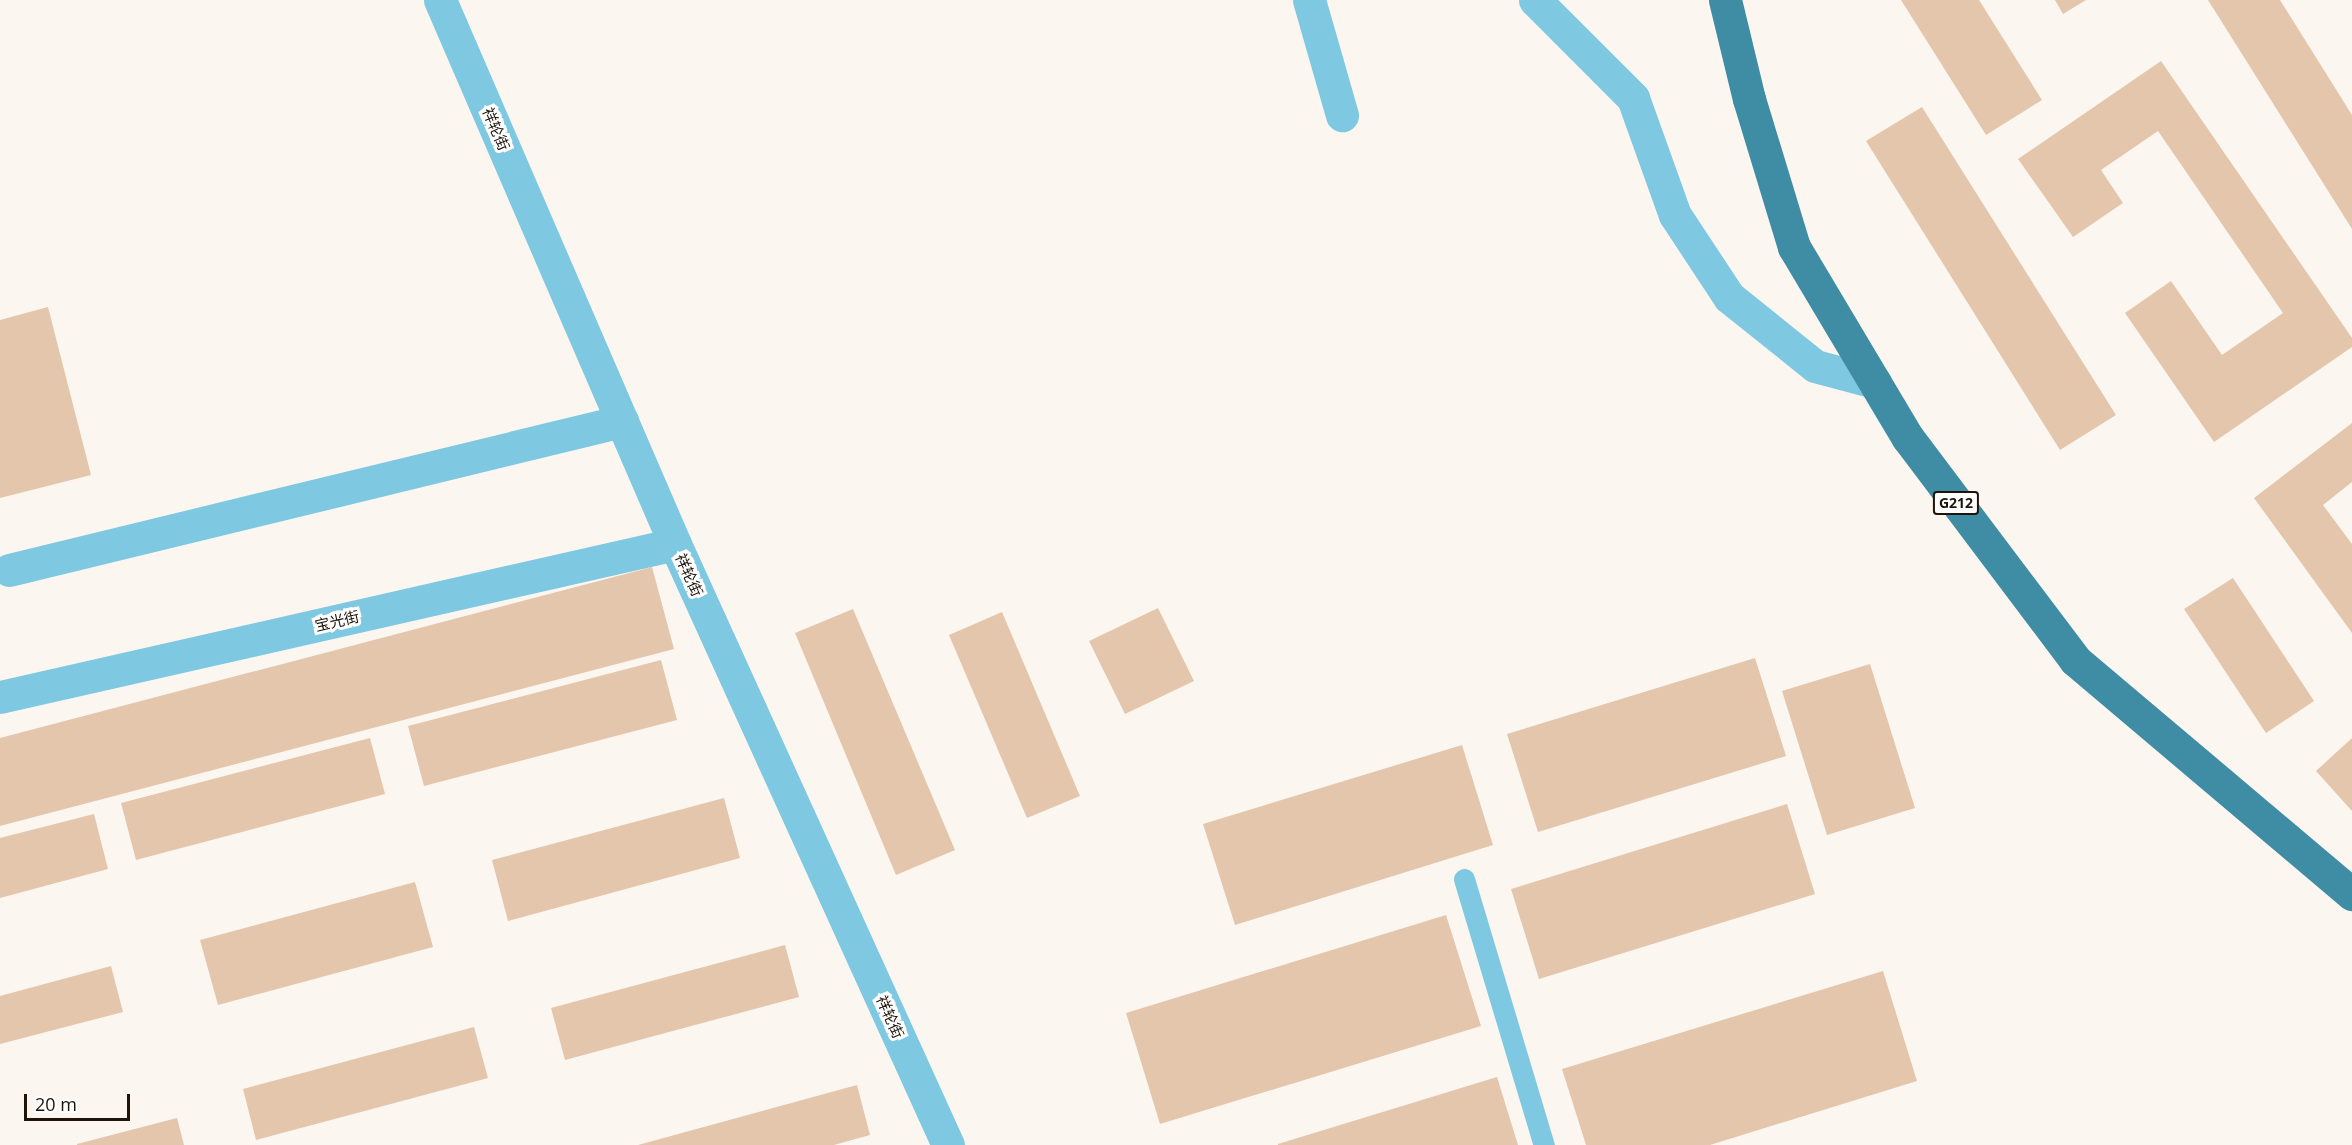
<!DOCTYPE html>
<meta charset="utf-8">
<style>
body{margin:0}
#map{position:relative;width:2352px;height:1145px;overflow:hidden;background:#fcf6f0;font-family:"Open Sans","Noto Sans SC",sans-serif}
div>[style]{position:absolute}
.building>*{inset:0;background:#e3c6ab}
.service>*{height:21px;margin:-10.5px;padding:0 10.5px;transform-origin:10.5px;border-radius:10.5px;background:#7ec8e2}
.minor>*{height:33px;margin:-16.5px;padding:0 16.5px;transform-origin:16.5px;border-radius:16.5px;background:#7ec8e2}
.trunk>*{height:33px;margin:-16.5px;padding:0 16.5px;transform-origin:16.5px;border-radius:16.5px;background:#3f8ca5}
span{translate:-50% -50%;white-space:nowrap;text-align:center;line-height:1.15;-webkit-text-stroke:6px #fff;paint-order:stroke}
.shield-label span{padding:2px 4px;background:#fff;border:2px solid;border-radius:4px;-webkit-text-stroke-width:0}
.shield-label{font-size:14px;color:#1e140a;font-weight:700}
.street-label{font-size:15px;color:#1e140a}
.scale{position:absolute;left:24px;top:1094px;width:106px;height:27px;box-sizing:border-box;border:3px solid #1e140a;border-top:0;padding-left:8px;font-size:18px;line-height:21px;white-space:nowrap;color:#1e140a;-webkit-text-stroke:4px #fff;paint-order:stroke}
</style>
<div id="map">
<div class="building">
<div style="clip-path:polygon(1901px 0,1979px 0,2042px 100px,1986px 135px)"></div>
<div style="clip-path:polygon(2055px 0,2086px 0,2063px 14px)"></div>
<div style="clip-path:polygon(2208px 0,2280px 0,2352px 115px,2352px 229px)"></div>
<div style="clip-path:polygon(2161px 61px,2352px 338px,2352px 347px,2214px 442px,2125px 313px,2171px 281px,2222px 355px,2283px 313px,2158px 131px,2101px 170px,2123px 203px,2073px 237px,2018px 159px)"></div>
<div style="clip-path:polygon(1922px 107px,2116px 415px,2060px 450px,1866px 141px)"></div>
<div style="clip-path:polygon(48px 307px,91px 475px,0 498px,0 320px)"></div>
<div style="clip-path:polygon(2352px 423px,2352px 482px,2323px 505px,2352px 544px,2352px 633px,2254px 498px)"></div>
<div style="clip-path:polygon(652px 567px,674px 649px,0 826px,0 738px)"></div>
<div style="clip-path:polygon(2233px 578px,2314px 701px,2266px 733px,2184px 609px)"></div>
<div style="clip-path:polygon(1158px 608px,1194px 681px,1125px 714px,1089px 641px)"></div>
<div style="clip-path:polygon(853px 609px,955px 850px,896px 875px,795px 633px)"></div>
<div style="clip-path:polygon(1002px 612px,1080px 796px,1027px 818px,949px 635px)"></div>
<div style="clip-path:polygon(1755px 658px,1786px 756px,1538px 832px,1507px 734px)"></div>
<div style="clip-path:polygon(661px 660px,677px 720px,424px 786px,408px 726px)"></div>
<div style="clip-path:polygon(1870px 664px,1915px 808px,1827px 835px,1782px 691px)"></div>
<div style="clip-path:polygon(370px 738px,385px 794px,136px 860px,121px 803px)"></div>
<div style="clip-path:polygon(2352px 738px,2352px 811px,2316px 771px)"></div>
<div style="clip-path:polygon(1462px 745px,1493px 845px,1235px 925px,1203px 824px)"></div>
<div style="clip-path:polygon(724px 798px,740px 858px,508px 921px,492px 860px)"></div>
<div style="clip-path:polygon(1787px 804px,1815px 894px,1539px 979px,1511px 889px)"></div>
<div style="clip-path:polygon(94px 814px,108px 869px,0 898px,0 838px)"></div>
<div style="clip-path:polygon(415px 882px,433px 947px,218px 1005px,200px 940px)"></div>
<div style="clip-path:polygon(1446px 915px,1481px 1026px,1160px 1124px,1126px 1013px)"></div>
<div style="clip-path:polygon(785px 945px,799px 997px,565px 1060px,551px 1008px)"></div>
<div style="clip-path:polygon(111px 966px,123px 1012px,0 1044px,0 996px)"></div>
<div style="clip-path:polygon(1883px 971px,1917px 1081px,1710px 1145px,1586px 1145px,1562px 1069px)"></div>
<div style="clip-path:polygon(474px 1027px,488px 1078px,256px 1140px,243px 1089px)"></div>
<div style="clip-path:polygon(1497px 1077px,1518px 1145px,1278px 1145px,1278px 1144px)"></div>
<div style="clip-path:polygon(857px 1085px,870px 1135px,834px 1145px,638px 1145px)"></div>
<div style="clip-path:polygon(177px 1118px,184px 1145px,77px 1145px,77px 1144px)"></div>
</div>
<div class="service">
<div style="left:1464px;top:879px;width:278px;rotate:73.3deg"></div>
</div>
<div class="minor">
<div style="left:440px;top:0;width:593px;rotate:66.64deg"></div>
<div style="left:675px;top:544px;width:660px;rotate:65.57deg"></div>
<div style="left:1309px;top:0;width:120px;rotate:74deg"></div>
<div style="left:1535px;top:0;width:139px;rotate:45deg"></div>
<div style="left:1633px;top:98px;width:124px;rotate:70.3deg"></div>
<div style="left:1675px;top:215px;width:98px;rotate:56.6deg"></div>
<div style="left:1729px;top:297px;width:110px;rotate:38.7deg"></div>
<div style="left:1815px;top:366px;width:62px;rotate:14.9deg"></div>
<div style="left:9px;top:570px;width:631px;rotate:-13.66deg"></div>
<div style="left:0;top:697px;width:692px;rotate:-12.77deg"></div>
</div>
<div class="trunk">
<div style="left:1725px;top:0;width:102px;rotate:76.4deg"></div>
<div style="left:1749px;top:99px;width:155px;rotate:73.1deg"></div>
<div style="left:1794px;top:247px;width:222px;rotate:59.2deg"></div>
<div style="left:1908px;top:438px;width:278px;rotate:53deg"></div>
<div style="left:2075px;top:660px;width:363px;rotate:40.2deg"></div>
</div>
<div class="shield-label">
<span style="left:1956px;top:503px">G212</span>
</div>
<div class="street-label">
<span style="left:496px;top:129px;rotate:67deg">祥轮街</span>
<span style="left:689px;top:575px;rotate:66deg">祥轮街</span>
<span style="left:337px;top:621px;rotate:-13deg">宝光街</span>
<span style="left:890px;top:1017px;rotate:66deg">祥轮街</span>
</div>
<div class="scale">20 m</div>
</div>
